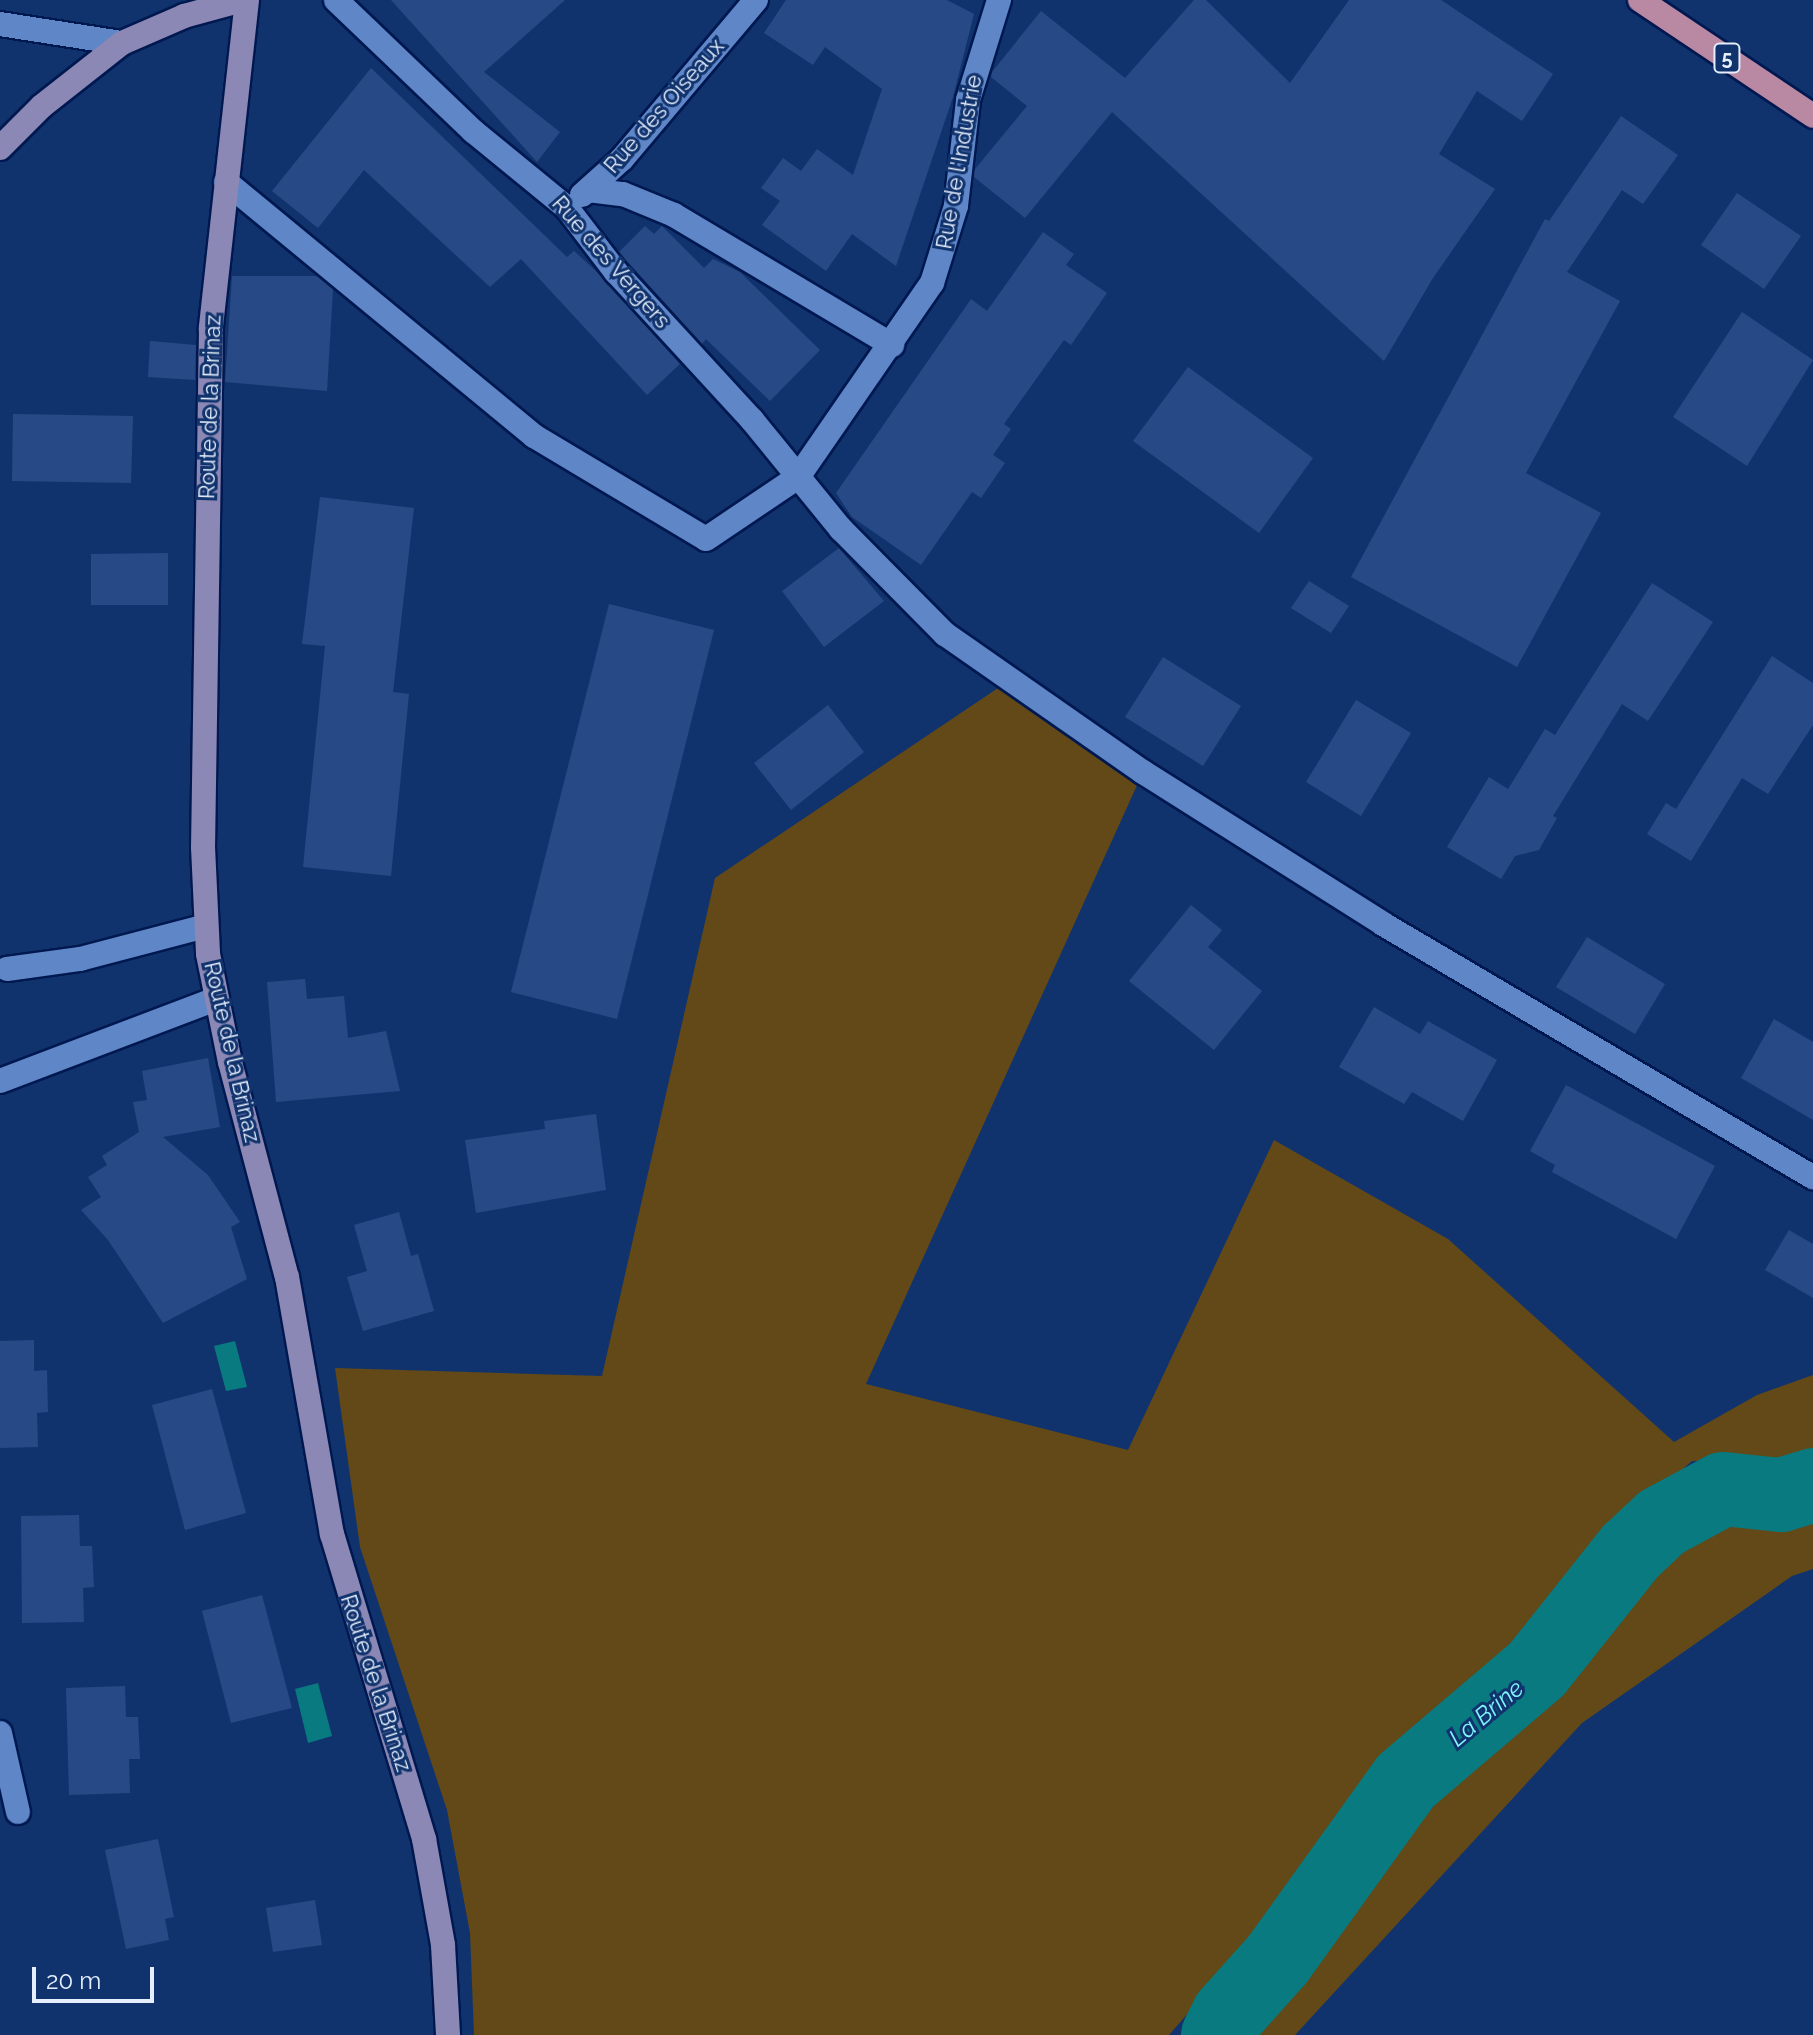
<!DOCTYPE html>
<style>
body{margin:0}
#map{position:relative;width:1813px;height:2035px;overflow:hidden;background:#11336d;font-family:Raleway,sans-serif}
div>[style]{position:absolute}
.green>*{inset:0;background:#624917}
.water>*{inset:0;background:#087a80}
.river>*{height:74px;margin:-37px;padding:0 37px;transform-origin:37px;border-radius:37px;background:#087a80}
.building>*{inset:0;background:#274a86}
.roads{filter:drop-shadow(2px 0 #001850) drop-shadow(-2px 0 #001850) drop-shadow(0 2px #001850) drop-shadow(0 -2px #001850)}
.lane>*{height:24px;margin:-12px;padding:0 12px;transform-origin:12px;border-radius:12px;background:#5f86c7}
.street>*{height:24px;margin:-12px;padding:0 12px;transform-origin:12px;border-radius:12px;background:#5f86c7}
.secondary>*{height:24px;margin:-12px;padding:0 12px;transform-origin:12px;border-radius:12px;background:#8c88b5}
.primary>*{height:24px;margin:-12px;padding:0 12px;transform-origin:12px;border-radius:12px;background:#b989a4}
span{translate:-50% -50%;white-space:nowrap;text-align:center;line-height:1.15;-webkit-text-stroke:6px #11336d;paint-order:stroke}
.shield-label span{padding:2px 6px;background:#11336d;border:2px solid;border-radius:6px;-webkit-text-stroke-width:0}
.shield-label{font-size:20px;color:#e5eefd;font-weight:700}
.street-label{font-size:22px;color:#e5eefd}
.water-label{font-size:24px;color:#82f6fd;font-style:italic}
.scale{position:absolute;left:32px;top:1967px;width:122px;height:36px;box-sizing:border-box;border:4px solid #e5eefd;border-top:0;padding-left:10px;font-size:24px;line-height:28px;white-space:nowrap;color:#e5eefd;-webkit-text-stroke:6px #11336d;paint-order:stroke}
</style>
<div id="map">
<div class="green">
<div style="clip-path:polygon(1010px 680px,1143px 772px,866px 1384px,1128px 1450px,1274px 1140px,1448px 1239px,1674px 1442px,1757px 1395px,1813px 1375px,1813px 1569px,1792px 1576px,1582px 1723px,1295px 2035px,1235px 2035px,1465px 1770px,1569px 1662px,1626px 1582px,1745px 1514px,1715px 1461px,1692px 1461px,1595px 1546px,1169px 2035px,474px 2035px,470px 1933px,447px 1810px,360px 1547px,335px 1368px,602px 1376px,715px 878px)"></div>
</div>
<div class="water">
<div style="clip-path:polygon(235px 1341px,247px 1387px,226px 1391px,214px 1346px)"></div>
<div style="clip-path:polygon(318px 1683px,332px 1736px,308px 1743px,295px 1689px)"></div>
</div>
<div class="river">
<div style="left:1218px;top:2035px;width:22px;rotate:-63deg"></div>
<div style="left:1228px;top:2015px;width:75px;rotate:-48.2deg"></div>
<div style="left:1278px;top:1959px;width:219px;rotate:-54.3deg"></div>
<div style="left:1406px;top:1781px;width:172px;rotate:-40.5deg"></div>
<div style="left:1537px;top:1669px;width:151px;rotate:-51.5deg"></div>
<div style="left:1631px;top:1551px;width:42px;rotate:-43.1deg"></div>
<div style="left:1662px;top:1522px;width:69px;rotate:-28.4deg"></div>
<div style="left:1723px;top:1489px;width:58px;rotate:5.9deg"></div>
<div style="left:1781px;top:1495px;width:34px;rotate:-17deg"></div>
</div>
<div class="building">
<div style="clip-path:polygon(391px 0,565px 0,484px 72px,560px 132px,537px 162px)"></div>
<div style="clip-path:polygon(786px 0,947px 0,974px 14px,953px 97px,896px 266px,852px 234px,826px 271px,762px 225px,780px 201px,761px 188px,783px 158px,801px 171px,817px 149px,853px 175px,882px 89px,825px 47px,813px 65px,764px 33px)"></div>
<div style="clip-path:polygon(1194px 0,1206px 0,1290px 83px,1349px 0,1441px 0,1553px 74px,1522px 121px,1477px 91px,1439px 154px,1495px 189px,1433px 278px,1384px 361px,1112px 112px,1025px 218px,974px 177px,975px 169px,1027px 106px,991px 77px,992px 72px,1041px 11px,1125px 78px)"></div>
<div style="clip-path:polygon(371px 68px,567px 257px,574px 251px,598px 273px,680px 364px,647px 395px,521px 259px,490px 287px,364px 170px,318px 228px,272px 191px)"></div>
<div style="clip-path:polygon(1621px 116px,1678px 155px,1643px 204px,1622px 190px,1567px 272px,1620px 301px,1526px 473px,1601px 513px,1517px 667px,1351px 577px,1545px 219px,1549px 221px)"></div>
<div style="clip-path:polygon(1737px 193px,1801px 236px,1764px 289px,1701px 245px)"></div>
<div style="clip-path:polygon(645px 226px,654px 234px,662px 226px,704px 268px,713px 259px,740px 272px,820px 350px,770px 401px,706px 339px,702px 344px,619px 252px)"></div>
<div style="clip-path:polygon(1043px 232px,1074px 254px,1066px 265px,1107px 293px,1071px 345px,1064px 340px,1004px 424px,1011px 429px,993px 455px,1005px 463px,981px 498px,972px 492px,921px 565px,852px 517px,836px 493px,971px 299px,987px 311px)"></div>
<div style="clip-path:polygon(232px 276px,317px 276px,333px 289px,327px 391px,225px 382px)"></div>
<div style="clip-path:polygon(1742px 312px,1813px 360px,1747px 466px,1673px 417px)"></div>
<div style="clip-path:polygon(150px 341px,196px 345px,195px 380px,148px 377px)"></div>
<div style="clip-path:polygon(1188px 367px,1313px 458px,1259px 533px,1133px 441px)"></div>
<div style="clip-path:polygon(13px 414px,133px 416px,131px 483px,12px 481px)"></div>
<div style="clip-path:polygon(320px 497px,414px 508px,393px 692px,409px 694px,391px 876px,303px 867px,325px 646px,302px 644px)"></div>
<div style="clip-path:polygon(839px 548px,884px 601px,824px 647px,782px 591px)"></div>
<div style="clip-path:polygon(168px 553px,168px 605px,91px 605px,91px 554px)"></div>
<div style="clip-path:polygon(1309px 581px,1349px 606px,1331px 633px,1291px 608px)"></div>
<div style="clip-path:polygon(1652px 583px,1713px 622px,1648px 721px,1622px 704px,1553px 816px,1557px 818px,1539px 850px,1515px 856px,1501px 879px,1447px 847px,1489px 777px,1508px 789px,1545px 729px,1555px 735px)"></div>
<div style="clip-path:polygon(609px 604px,714px 630px,617px 1019px,511px 992px)"></div>
<div style="clip-path:polygon(1772px 656px,1813px 683px,1813px 725px,1768px 794px,1742px 778px,1691px 861px,1647px 834px,1666px 803px,1676px 809px)"></div>
<div style="clip-path:polygon(1163px 657px,1241px 706px,1203px 766px,1125px 717px)"></div>
<div style="clip-path:polygon(1356px 700px,1411px 733px,1361px 816px,1306px 782px)"></div>
<div style="clip-path:polygon(828px 705px,864px 752px,791px 810px,754px 763px)"></div>
<div style="clip-path:polygon(1191px 905px,1222px 930px,1208px 947px,1262px 991px,1214px 1050px,1129px 981px)"></div>
<div style="clip-path:polygon(1587px 937px,1665px 984px,1635px 1034px,1556px 987px)"></div>
<div style="clip-path:polygon(305px 979px,307px 999px,344px 996px,348px 1038px,386px 1031px,400px 1091px,276px 1102px,267px 982px)"></div>
<div style="clip-path:polygon(1374px 1007px,1420px 1034px,1428px 1021px,1497px 1060px,1463px 1121px,1412px 1092px,1404px 1104px,1339px 1067px)"></div>
<div style="clip-path:polygon(1774px 1019px,1813px 1042px,1813px 1120px,1741px 1078px)"></div>
<div style="clip-path:polygon(208px 1058px,220px 1127px,163px 1137px,208px 1175px,240px 1222px,231px 1227px,247px 1279px,163px 1323px,108px 1240px,81px 1210px,101px 1197px,88px 1177px,107px 1165px,102px 1156px,139px 1132px,133px 1102px,147px 1100px,142px 1071px)"></div>
<div style="clip-path:polygon(1566px 1085px,1715px 1166px,1676px 1239px,1552px 1172px,1555px 1165px,1530px 1151px)"></div>
<div style="clip-path:polygon(596px 1114px,606px 1190px,476px 1213px,465px 1140px,545px 1129px,544px 1121px)"></div>
<div style="clip-path:polygon(399px 1212px,411px 1256px,418px 1254px,434px 1311px,363px 1331px,347px 1277px,367px 1271px,354px 1225px)"></div>
<div style="clip-path:polygon(1789px 1230px,1813px 1244px,1813px 1298px,1765px 1270px)"></div>
<div style="clip-path:polygon(34px 1340px,34px 1371px,47px 1370px,48px 1412px,37px 1413px,38px 1447px,0 1448px,0 1341px)"></div>
<div style="clip-path:polygon(212px 1389px,246px 1513px,185px 1530px,152px 1405px)"></div>
<div style="clip-path:polygon(79px 1515px,80px 1546px,92px 1546px,94px 1587px,83px 1588px,84px 1622px,22px 1623px,21px 1516px)"></div>
<div style="clip-path:polygon(262px 1595px,292px 1708px,231px 1723px,202px 1611px)"></div>
<div style="clip-path:polygon(125px 1686px,126px 1717px,138px 1717px,140px 1759px,129px 1759px,130px 1793px,69px 1795px,66px 1688px)"></div>
<div style="clip-path:polygon(158px 1839px,174px 1917px,165px 1919px,169px 1940px,126px 1949px,105px 1850px)"></div>
<div style="clip-path:polygon(315px 1900px,322px 1945px,273px 1952px,266px 1908px)"></div>
</div>
<div class="roads">
<div class="lane">
<div style="left:0;top:24px;width:123px;rotate:8.9deg"></div>
<div style="left:226px;top:182px;width:399px;rotate:39.5deg"></div>
<div style="left:534px;top:436px;width:200px;rotate:30.9deg"></div>
<div style="left:706px;top:539px;width:111px;rotate:-34deg"></div>
<div style="left:798px;top:477px;width:236px;rotate:-55.4deg"></div>
<div style="left:932px;top:283px;width:81px;rotate:-72.7deg"></div>
<div style="left:956px;top:206px;width:107px;rotate:-83.5deg"></div>
<div style="left:968px;top:100px;width:105px;rotate:-72.8deg"></div>
<div style="left:588px;top:190px;width:35px;rotate:7deg"></div>
<div style="left:623px;top:194px;width:55px;rotate:22.4deg"></div>
<div style="left:674px;top:215px;width:254px;rotate:30.8deg"></div>
<div style="left:582px;top:195px;width:54px;rotate:-42deg"></div>
<div style="left:622px;top:159px;width:208px;rotate:-49.9deg"></div>
<div style="left:7px;top:969px;width:74px;rotate:-7.8deg"></div>
<div style="left:80px;top:959px;width:130px;rotate:-14.7deg"></div>
<div style="left:0;top:1081px;width:231px;rotate:-20.8deg"></div>
<div style="left:0;top:1733px;width:81px;rotate:77.2deg"></div>
</div>
<div class="street">
<div style="left:336px;top:0;width:190px;rotate:43.7deg"></div>
<div style="left:473px;top:131px;width:122px;rotate:39.3deg"></div>
<div style="left:567px;top:208px;width:81px;rotate:52.6deg"></div>
<div style="left:616px;top:272px;width:201px;rotate:47.4deg"></div>
<div style="left:752px;top:420px;width:141px;rotate:50.8deg"></div>
<div style="left:841px;top:529px;width:148px;rotate:45.3deg"></div>
<div style="left:945px;top:634px;width:241px;rotate:34.9deg"></div>
<div style="left:1143px;top:772px;width:284px;rotate:32.3deg"></div>
<div style="left:1383px;top:924px;width:499px;rotate:30.5deg"></div>
</div>
<div class="secondary">
<div style="left:247px;top:0;width:330px;rotate:96.3deg"></div>
<div style="left:211px;top:328px;width:519px;rotate:90.88deg"></div>
<div style="left:203px;top:847px;width:107px;rotate:87.3deg"></div>
<div style="left:208px;top:954px;width:110px;rotate:78.5deg"></div>
<div style="left:230px;top:1062px;width:222px;rotate:75.2deg"></div>
<div style="left:287px;top:1277px;width:261px;rotate:80.1deg"></div>
<div style="left:332px;top:1534px;width:319px;rotate:73.2deg"></div>
<div style="left:424px;top:1839px;width:108px;rotate:79.8deg"></div>
<div style="left:443px;top:1945px;width:90px;rotate:86.8deg"></div>
<div style="left:0;top:148px;width:59px;rotate:-45deg"></div>
<div style="left:42px;top:106px;width:102px;rotate:-38.2deg"></div>
<div style="left:122px;top:43px;width:68px;rotate:-23.5deg"></div>
<div style="left:184px;top:16px;width:60px;rotate:-15.4deg"></div>
</div>
<div class="primary">
<div style="left:1640px;top:0;width:208px;rotate:33.8deg"></div>
</div>
</div>
<div class="shield-label">
<span style="left:1727px;top:58px">5</span>
</div>
<div class="street-label">
<span style="left:664px;top:106px;rotate:-49deg">Rue des Oiseaux</span>
<span style="left:959px;top:162px;rotate:-80deg">Rue de l'Industrie</span>
<span style="left:611px;top:262px;rotate:49deg">Rue des Vergers</span>
<span style="left:210px;top:407px;rotate:-88deg">Route de la Brinaz</span>
<span style="left:232px;top:1052px;rotate:77deg">Route de la Brinaz</span>
<span style="left:376px;top:1683px;rotate:72deg">Route de la Brinaz</span>
</div>
<div class="water-label">
<span style="left:1486px;top:1713px;rotate:-40deg">La Brine</span>
</div>
<div class="scale">20 m</div>
</div>
